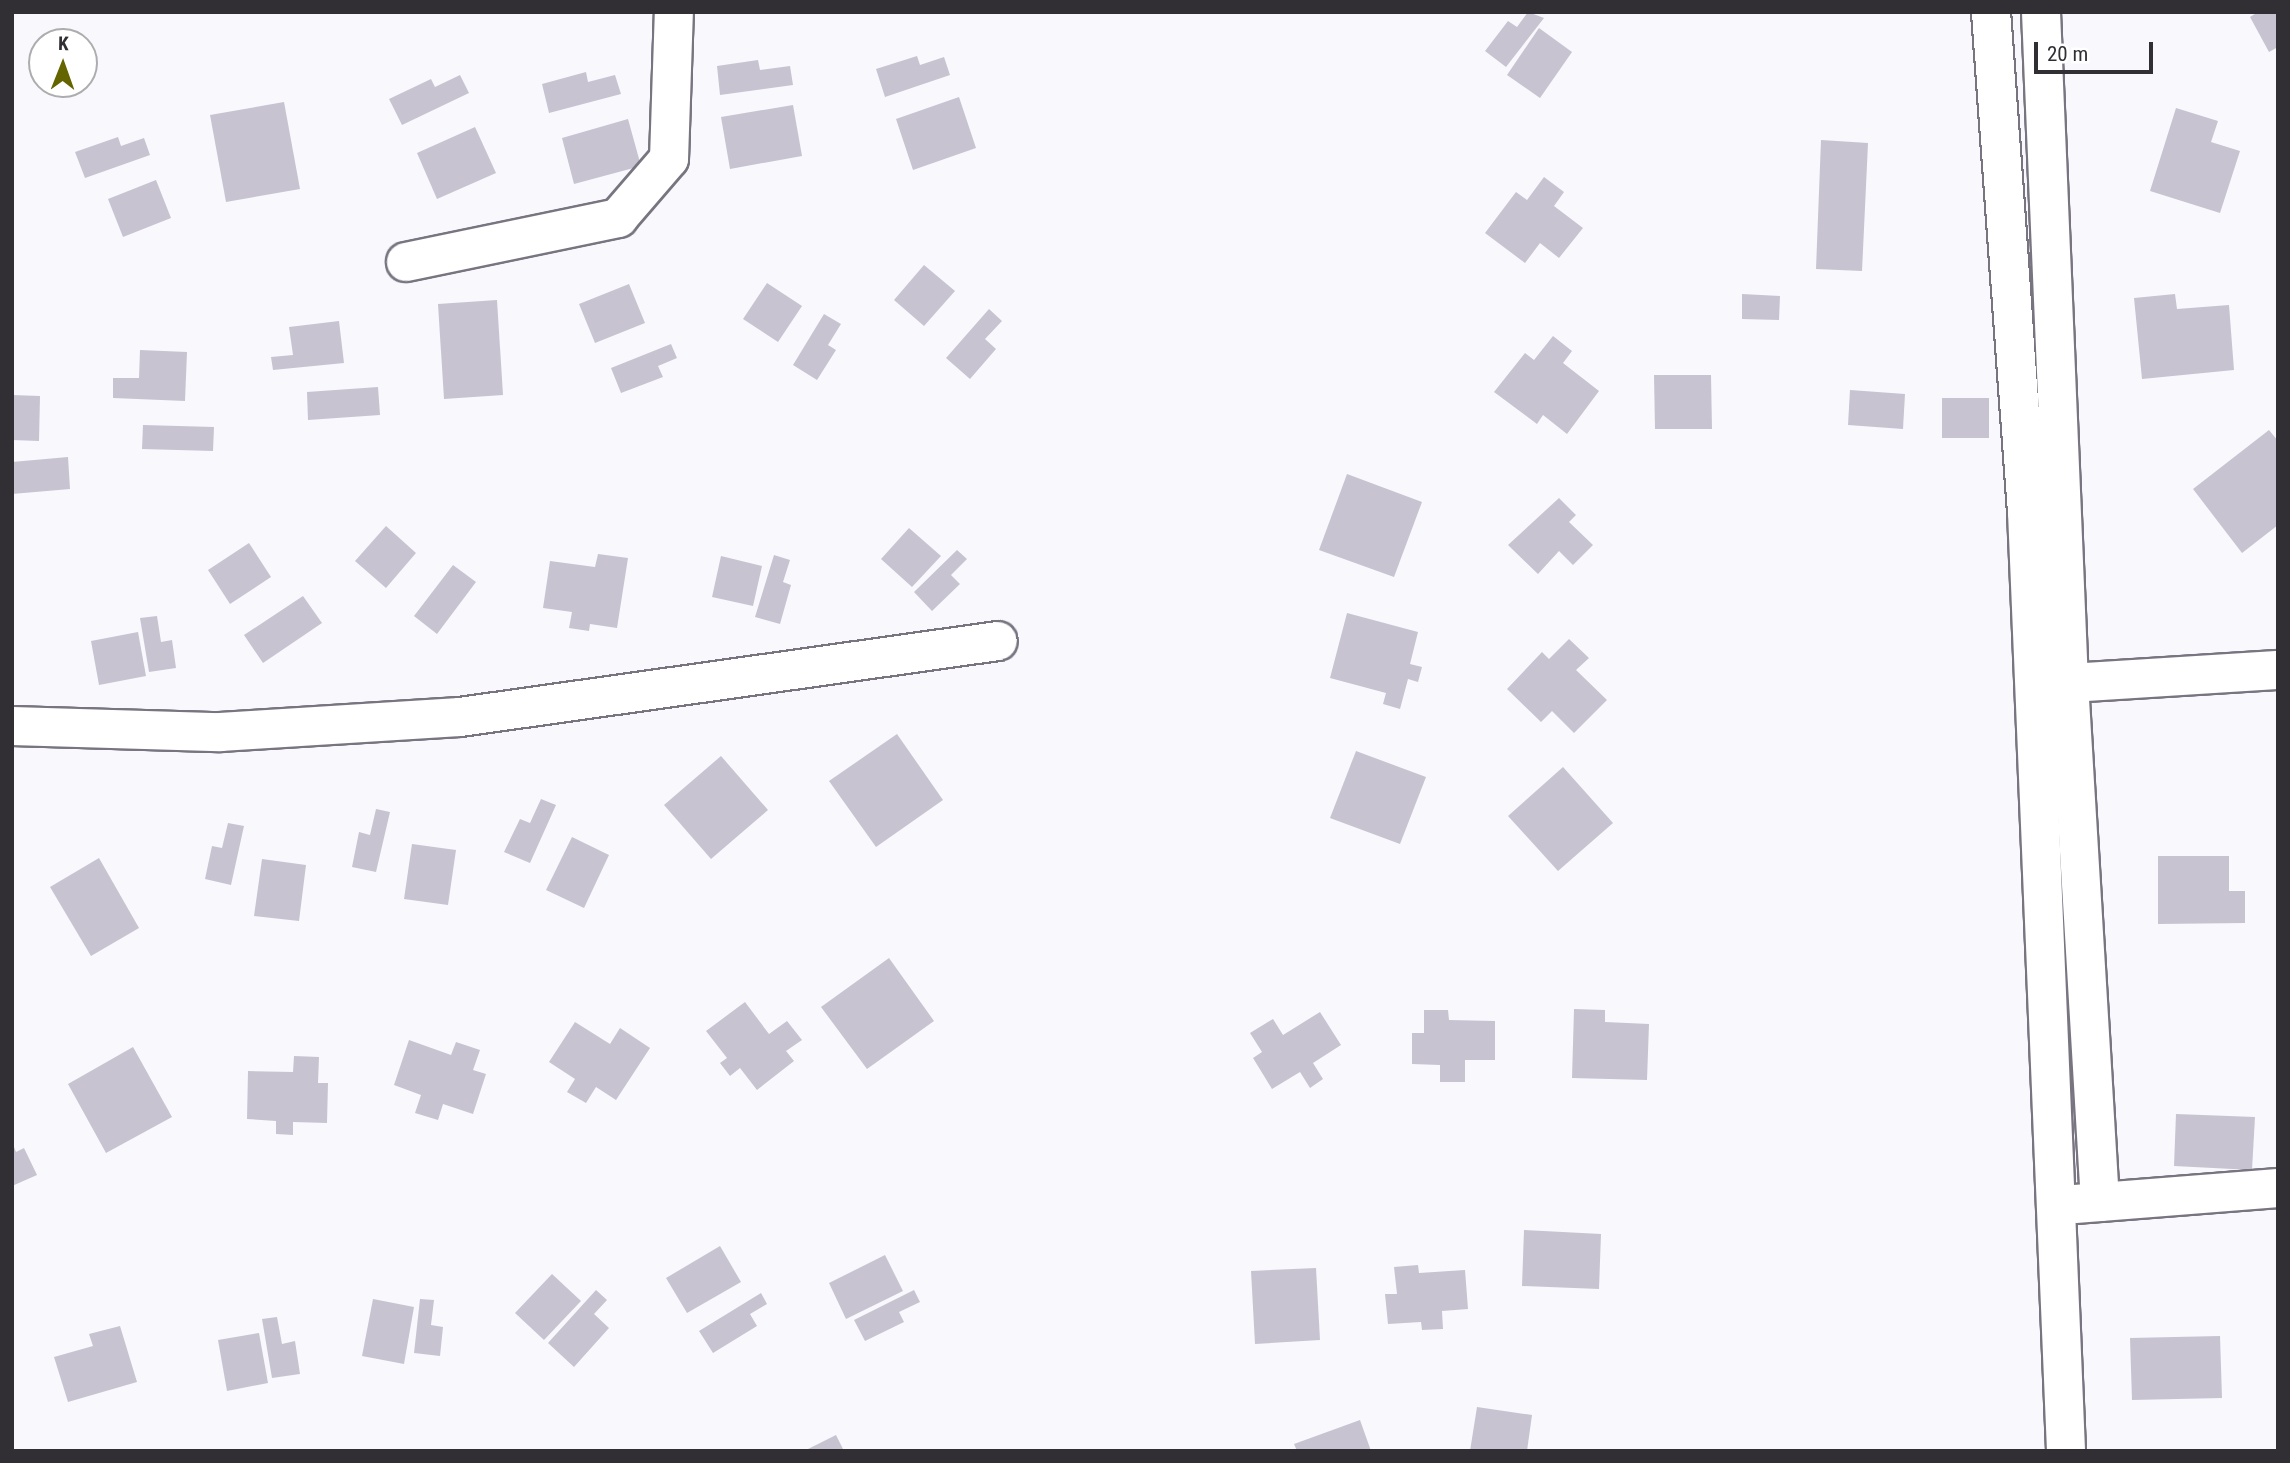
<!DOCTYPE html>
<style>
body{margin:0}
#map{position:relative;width:2290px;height:1463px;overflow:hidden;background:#f9f8fd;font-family:"Roboto Condensed",sans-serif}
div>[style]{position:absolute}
.building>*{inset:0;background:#c7c3d1}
.roads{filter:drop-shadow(2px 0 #787581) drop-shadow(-2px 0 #787581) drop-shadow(0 2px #787581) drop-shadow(0 -2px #787581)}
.minor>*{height:38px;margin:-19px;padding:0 19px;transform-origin:19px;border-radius:19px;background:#fff}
span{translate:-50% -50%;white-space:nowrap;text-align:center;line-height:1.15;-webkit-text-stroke:7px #fff;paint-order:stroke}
.frame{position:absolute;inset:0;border:14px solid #312f34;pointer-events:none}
.north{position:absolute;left:28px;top:28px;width:70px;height:70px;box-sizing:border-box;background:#fff;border:2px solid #adacae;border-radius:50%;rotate:1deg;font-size:19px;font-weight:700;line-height:28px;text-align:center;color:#312f34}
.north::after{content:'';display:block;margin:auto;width:24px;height:32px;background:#656500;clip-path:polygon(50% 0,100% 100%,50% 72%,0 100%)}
.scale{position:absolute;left:2034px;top:42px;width:119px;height:32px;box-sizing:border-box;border:4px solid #312f34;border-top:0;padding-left:9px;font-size:21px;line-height:24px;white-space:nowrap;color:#312f34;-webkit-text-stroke:5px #fff;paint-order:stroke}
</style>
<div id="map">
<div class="building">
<div style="clip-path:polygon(1528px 12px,1544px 18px,1506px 67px,1485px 51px,1508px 21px,1517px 27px)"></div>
<div style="clip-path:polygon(2258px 12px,2278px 12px,2278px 47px,2269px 52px,2250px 17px)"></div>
<div style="clip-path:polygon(1539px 28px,1572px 52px,1540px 98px,1507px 75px)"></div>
<div style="clip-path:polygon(917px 56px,920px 65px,944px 57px,950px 75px,885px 97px,876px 69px)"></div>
<div style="clip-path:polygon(758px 60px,760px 70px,790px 66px,793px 85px,720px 95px,717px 66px)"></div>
<div style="clip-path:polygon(586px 72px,588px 82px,615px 75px,621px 94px,549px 113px,542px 84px)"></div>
<div style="clip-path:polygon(460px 75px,469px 93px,402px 125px,389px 99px,431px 79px,435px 87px)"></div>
<div style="clip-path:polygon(959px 97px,976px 148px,913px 170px,896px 119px)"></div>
<div style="clip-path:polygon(284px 102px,300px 189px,226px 202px,210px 115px)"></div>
<div style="clip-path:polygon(793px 105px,802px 156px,730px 169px,721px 117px)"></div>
<div style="clip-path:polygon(2176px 108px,2218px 121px,2211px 142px,2240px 151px,2220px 213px,2150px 191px)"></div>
<div style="clip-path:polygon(628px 119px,641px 166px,574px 184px,562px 138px)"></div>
<div style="clip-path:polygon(475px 127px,496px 173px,437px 199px,417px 153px)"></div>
<div style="clip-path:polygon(118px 137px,121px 146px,144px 138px,150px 155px,85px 178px,75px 152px)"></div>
<div style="clip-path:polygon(1821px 140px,1868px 143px,1862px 271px,1816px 269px)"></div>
<div style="clip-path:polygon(1544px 177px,1564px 192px,1554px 206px,1583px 228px,1559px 258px,1540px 243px,1525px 263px,1485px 233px,1516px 192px,1527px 200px)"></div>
<div style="clip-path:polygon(156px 180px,171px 218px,123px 237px,108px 199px)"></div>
<div style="clip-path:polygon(924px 265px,955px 291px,924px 326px,894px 300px)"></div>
<div style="clip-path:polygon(767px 283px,802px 306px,778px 342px,743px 319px)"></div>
<div style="clip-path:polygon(629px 284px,645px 323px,595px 343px,579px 304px)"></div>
<div style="clip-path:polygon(1742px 294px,1780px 296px,1779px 320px,1742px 319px)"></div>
<div style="clip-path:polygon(2175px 294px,2177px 309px,2229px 305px,2234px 370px,2142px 379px,2134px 298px)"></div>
<div style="clip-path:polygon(497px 300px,503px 395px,444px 399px,438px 304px)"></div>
<div style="clip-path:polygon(989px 309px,1002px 321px,985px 339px,996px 349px,970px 379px,946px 358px)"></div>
<div style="clip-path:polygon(824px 314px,841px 324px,828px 345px,836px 350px,817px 380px,793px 365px)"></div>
<div style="clip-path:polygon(339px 321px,344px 363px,273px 370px,271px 357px,293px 355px,289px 327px)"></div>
<div style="clip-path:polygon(1553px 336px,1572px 351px,1563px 363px,1599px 391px,1567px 434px,1543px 415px,1537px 424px,1494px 392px,1525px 353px,1534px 360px)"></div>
<div style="clip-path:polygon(671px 344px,677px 358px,658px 366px,663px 377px,621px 393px,611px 368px)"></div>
<div style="clip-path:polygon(140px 350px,187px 352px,185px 401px,113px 398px,113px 378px,139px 378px)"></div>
<div style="clip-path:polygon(1654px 375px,1711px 375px,1712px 429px,1655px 429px)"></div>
<div style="clip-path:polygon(378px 387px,380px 415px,308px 420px,307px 392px)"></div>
<div style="clip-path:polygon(1850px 390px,1905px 394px,1903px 429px,1848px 425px)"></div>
<div style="clip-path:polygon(12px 395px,40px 396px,39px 441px,12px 440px)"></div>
<div style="clip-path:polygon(1942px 398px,1989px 398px,1989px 438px,1942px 438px)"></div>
<div style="clip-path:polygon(143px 425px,214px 427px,213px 451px,142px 449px)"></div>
<div style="clip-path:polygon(2269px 430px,2278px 441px,2278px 525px,2242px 553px,2193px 489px)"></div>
<div style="clip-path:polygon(68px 457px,70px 489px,12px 494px,12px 462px)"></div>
<div style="clip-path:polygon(1347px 474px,1422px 502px,1394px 577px,1319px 550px)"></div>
<div style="clip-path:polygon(1559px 498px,1576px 515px,1569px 522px,1593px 545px,1573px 565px,1559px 551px,1538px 574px,1508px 545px)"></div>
<div style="clip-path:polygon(386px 526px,416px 553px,386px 588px,355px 561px)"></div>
<div style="clip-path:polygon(909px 528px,941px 556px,912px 587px,881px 559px)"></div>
<div style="clip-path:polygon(249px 543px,271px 577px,230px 604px,208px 570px)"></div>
<div style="clip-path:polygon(957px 550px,967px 559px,951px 575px,960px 584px,932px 611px,914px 592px)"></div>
<div style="clip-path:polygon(598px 554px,628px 558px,617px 628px,590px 624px,589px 631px,569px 628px,572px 612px,543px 608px,550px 561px,595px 567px)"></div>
<div style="clip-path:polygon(774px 555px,790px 560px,783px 582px,791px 585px,780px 624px,755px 617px)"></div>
<div style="clip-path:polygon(721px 556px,762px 566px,753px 606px,712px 597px)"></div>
<div style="clip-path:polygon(453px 565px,476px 582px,437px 634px,414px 616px)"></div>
<div style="clip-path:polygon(303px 596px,322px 623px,263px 663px,244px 635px)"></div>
<div style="clip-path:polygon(1347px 613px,1418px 632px,1410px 664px,1422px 667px,1418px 682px,1408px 679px,1400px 709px,1383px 704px,1386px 693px,1330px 678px)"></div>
<div style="clip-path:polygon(157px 616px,161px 642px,172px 640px,176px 668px,149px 672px,140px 618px)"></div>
<div style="clip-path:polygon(138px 632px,146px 676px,99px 685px,91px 641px)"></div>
<div style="clip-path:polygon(1569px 639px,1589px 658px,1576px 670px,1607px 700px,1574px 733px,1552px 711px,1541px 722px,1507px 689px,1542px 652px,1549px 659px)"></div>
<div style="clip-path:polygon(897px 734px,943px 800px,876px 847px,829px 781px)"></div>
<div style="clip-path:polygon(1356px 751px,1426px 777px,1400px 844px,1330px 818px)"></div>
<div style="clip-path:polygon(721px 756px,768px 810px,711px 859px,664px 805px)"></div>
<div style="clip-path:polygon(1563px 767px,1613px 823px,1558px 871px,1508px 816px)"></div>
<div style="clip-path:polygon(541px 799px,556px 805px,530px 863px,504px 852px,520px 819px,530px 823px)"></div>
<div style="clip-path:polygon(376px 809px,390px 812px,376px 872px,352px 867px,359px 832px,370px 835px)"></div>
<div style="clip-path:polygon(228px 823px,244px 826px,231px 885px,205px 879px,212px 846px,222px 848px)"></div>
<div style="clip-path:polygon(572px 837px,609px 855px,584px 908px,546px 890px)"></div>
<div style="clip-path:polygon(412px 844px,456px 850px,448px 905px,404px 899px)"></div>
<div style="clip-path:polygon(2158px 856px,2229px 856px,2229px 891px,2245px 891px,2245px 923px,2158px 924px)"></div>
<div style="clip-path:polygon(99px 858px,139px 928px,91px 956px,50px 887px)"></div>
<div style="clip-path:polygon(262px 859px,306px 865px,299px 921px,254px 916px)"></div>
<div style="clip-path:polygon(889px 958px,934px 1021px,867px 1069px,821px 1007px)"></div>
<div style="clip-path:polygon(745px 1002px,769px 1034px,787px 1021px,802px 1040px,786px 1051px,794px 1061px,757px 1090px,740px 1068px,730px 1076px,720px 1063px,727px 1058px,706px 1031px)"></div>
<div style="clip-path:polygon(1574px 1009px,1605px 1010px,1605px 1022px,1649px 1024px,1647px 1080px,1572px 1078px)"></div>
<div style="clip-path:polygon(1424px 1010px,1448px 1010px,1449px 1020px,1495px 1021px,1495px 1060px,1465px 1060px,1465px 1082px,1440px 1082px,1440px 1065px,1412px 1064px,1412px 1033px,1424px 1033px)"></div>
<div style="clip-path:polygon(1320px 1012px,1341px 1045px,1313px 1063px,1323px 1079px,1310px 1088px,1300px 1072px,1272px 1089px,1253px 1058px,1262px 1052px,1250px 1033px,1273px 1019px,1283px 1035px)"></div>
<div style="clip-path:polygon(575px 1022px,610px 1044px,620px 1028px,650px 1048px,616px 1100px,596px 1087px,586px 1103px,567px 1092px,575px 1079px,549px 1062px)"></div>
<div style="clip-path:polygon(409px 1040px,451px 1055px,456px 1042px,480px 1050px,473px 1070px,486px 1074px,473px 1114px,443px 1104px,438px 1120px,415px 1113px,421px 1095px,394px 1085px)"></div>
<div style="clip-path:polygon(133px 1047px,172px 1117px,106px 1153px,68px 1084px)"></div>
<div style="clip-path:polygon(294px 1056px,319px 1057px,318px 1083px,328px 1083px,327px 1123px,293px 1122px,293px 1135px,276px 1134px,276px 1121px,247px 1119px,248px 1071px,293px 1072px)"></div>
<div style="clip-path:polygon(2176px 1114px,2255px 1117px,2252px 1170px,2174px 1166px)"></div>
<div style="clip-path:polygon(12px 1142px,16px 1152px,24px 1148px,37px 1175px,12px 1186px)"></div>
<div style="clip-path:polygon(1524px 1230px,1601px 1234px,1599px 1289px,1522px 1286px)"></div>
<div style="clip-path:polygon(720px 1246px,741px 1282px,687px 1313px,666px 1278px)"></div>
<div style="clip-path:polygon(885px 1255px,903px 1291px,846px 1319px,829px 1283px)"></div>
<div style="clip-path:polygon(1418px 1265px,1419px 1273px,1465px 1270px,1468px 1309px,1442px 1311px,1443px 1329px,1422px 1330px,1421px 1322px,1388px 1324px,1385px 1294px,1397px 1294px,1394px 1267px)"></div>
<div style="clip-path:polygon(1316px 1268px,1320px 1340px,1255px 1344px,1251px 1271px)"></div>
<div style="clip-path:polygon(552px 1274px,581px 1301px,544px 1340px,515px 1313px)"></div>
<div style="clip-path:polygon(596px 1290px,607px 1300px,594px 1314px,609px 1328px,574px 1367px,548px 1343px)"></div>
<div style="clip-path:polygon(914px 1290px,920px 1302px,899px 1312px,904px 1322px,865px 1341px,854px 1320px)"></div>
<div style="clip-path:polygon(761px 1293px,767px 1304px,750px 1314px,757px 1326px,713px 1353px,699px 1331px)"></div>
<div style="clip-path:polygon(373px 1299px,414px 1307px,404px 1364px,362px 1356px)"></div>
<div style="clip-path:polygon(420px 1299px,434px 1300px,431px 1325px,443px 1327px,440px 1356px,414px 1353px)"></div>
<div style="clip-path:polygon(277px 1317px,282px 1344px,295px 1341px,300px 1374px,272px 1378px,262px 1319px)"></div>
<div style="clip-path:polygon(120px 1326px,137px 1382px,68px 1402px,54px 1357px,93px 1346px,89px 1334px)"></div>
<div style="clip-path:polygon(259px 1333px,268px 1383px,227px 1391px,218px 1340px)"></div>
<div style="clip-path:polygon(2220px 1336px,2222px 1398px,2132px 1400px,2130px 1338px)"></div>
<div style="clip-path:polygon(1477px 1407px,1532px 1415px,1527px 1451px,1470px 1451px)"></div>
<div style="clip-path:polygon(1360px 1420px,1371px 1451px,1297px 1451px,1294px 1444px)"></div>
<div style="clip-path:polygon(836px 1435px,844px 1451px,804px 1451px)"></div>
</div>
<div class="roads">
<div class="minor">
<div style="left:1991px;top:12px;width:501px;rotate:85.88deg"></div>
<div style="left:2027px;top:512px;width:940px;rotate:87.62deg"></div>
<div style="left:2041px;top:12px;width:672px;rotate:87.61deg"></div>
<div style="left:2069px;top:683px;width:520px;rotate:86.58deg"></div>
<div style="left:406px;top:262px;width:217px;rotate:-11.7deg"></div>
<div style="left:618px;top:218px;width:78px;rotate:-49.2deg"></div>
<div style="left:669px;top:159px;width:147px;rotate:-88.1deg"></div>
<div style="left:2069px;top:683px;width:209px;rotate:-3.6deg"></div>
<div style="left:12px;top:726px;width:208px;rotate:1.7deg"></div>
<div style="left:220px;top:732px;width:240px;rotate:-3.6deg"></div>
<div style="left:460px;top:717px;width:543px;rotate:-8.04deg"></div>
<div style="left:2075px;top:1204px;width:204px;rotate:-4.5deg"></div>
</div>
</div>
<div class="frame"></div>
<div class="north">K</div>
<div class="scale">20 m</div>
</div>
